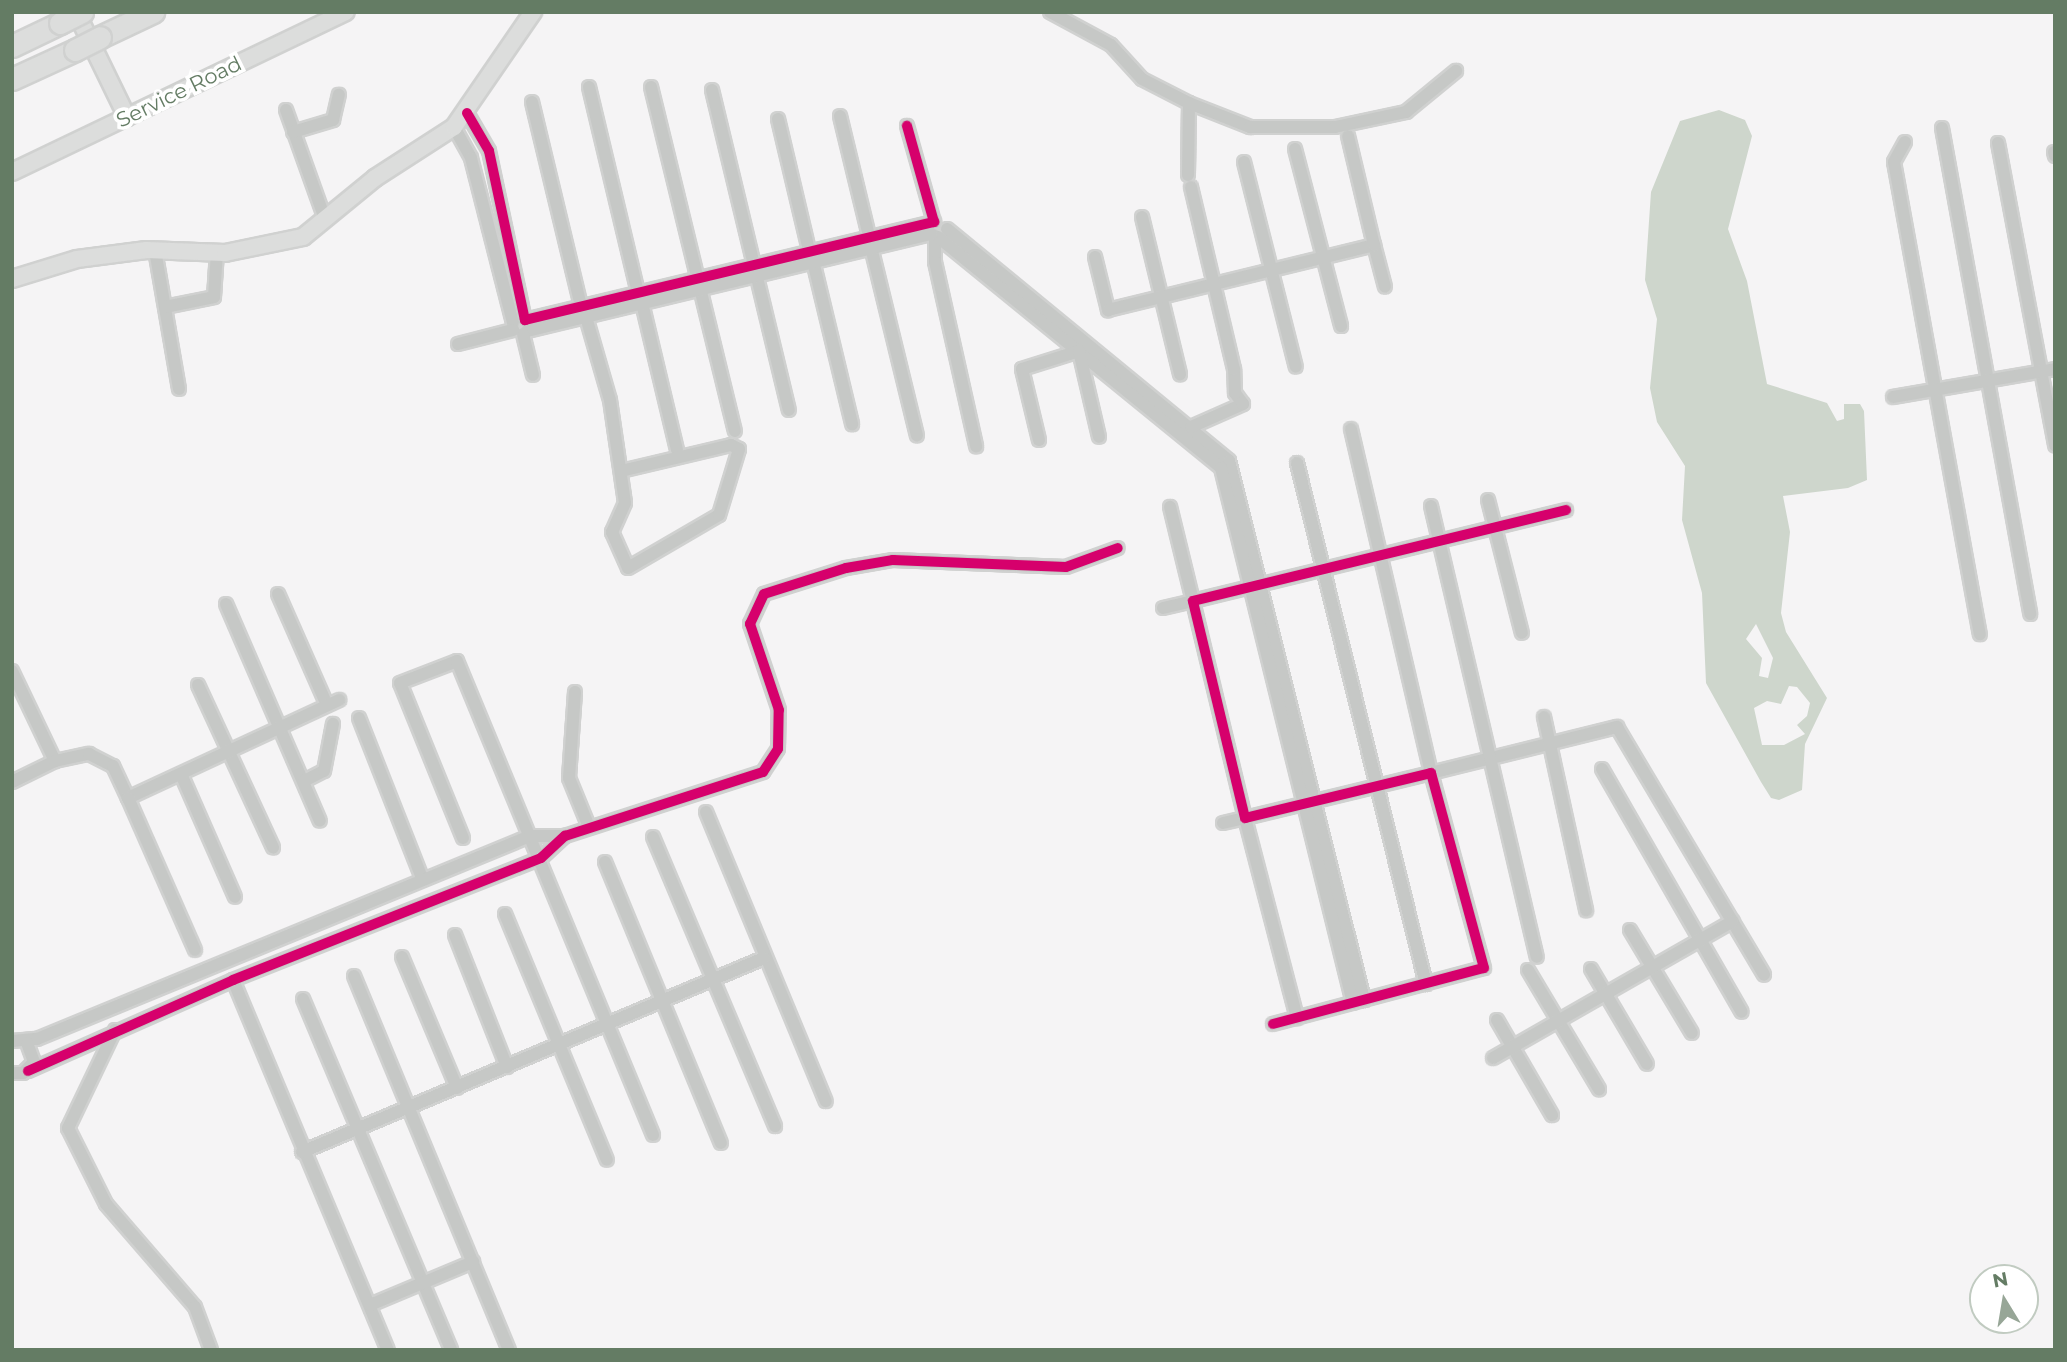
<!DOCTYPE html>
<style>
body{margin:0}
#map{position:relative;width:2067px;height:1362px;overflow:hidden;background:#f5f4f5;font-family:Montserrat,sans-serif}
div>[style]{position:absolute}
.water>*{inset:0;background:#ced6cc}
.roads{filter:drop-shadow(2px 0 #d0d1d0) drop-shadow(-2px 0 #d0d1d0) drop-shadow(0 2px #d0d1d0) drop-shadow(0 -2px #d0d1d0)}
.street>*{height:12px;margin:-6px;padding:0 6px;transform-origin:6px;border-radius:6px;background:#c6c8c6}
.secondary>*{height:16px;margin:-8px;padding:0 8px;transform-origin:8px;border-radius:8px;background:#dcdddc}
.highway>*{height:21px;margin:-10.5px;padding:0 10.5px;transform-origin:10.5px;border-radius:10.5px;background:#dcdddc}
.bridges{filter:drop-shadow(2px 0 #d0d1d0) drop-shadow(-2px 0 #d0d1d0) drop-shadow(0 2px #d0d1d0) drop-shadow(0 -2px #d0d1d0)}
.highway-bridge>*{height:21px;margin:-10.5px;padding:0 10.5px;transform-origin:10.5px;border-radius:10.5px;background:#dcdddc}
.cycleway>*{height:10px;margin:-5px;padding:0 5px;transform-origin:5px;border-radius:5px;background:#d6006c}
span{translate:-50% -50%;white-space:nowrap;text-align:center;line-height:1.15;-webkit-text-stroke:7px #fff;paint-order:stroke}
.street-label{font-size:21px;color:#647c64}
.frame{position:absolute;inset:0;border:14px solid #647c64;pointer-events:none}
.north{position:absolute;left:1969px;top:1264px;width:70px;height:70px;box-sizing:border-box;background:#fff;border:2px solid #c1cbc1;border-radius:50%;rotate:349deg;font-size:19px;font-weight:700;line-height:28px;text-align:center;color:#647c64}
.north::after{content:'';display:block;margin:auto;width:24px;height:32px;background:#97a697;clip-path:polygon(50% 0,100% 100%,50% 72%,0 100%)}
</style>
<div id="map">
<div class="water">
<div style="clip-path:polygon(evenodd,1719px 110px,1745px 120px,1752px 136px,1728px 229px,1747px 281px,1767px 384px,1827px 403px,1837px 421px,1844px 419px,1844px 404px,1860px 404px,1864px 411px,1867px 480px,1848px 488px,1783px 496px,1790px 532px,1781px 613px,1786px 632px,1827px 698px,1805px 744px,1802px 790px,1779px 800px,1771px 798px,1761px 782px,1706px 683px,1702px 593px,1682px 520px,1685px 466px,1657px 422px,1650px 388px,1657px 319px,1645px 280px,1651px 192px,1680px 121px,1719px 110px,1756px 624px,1773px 658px,1768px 678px,1759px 676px,1762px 658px,1746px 639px,1756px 624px,1719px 110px,1789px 686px,1797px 687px,1810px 703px,1807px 716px,1797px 725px,1805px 734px,1784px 745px,1762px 745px,1754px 708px,1767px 701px,1781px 704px,1789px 686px)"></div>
</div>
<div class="roads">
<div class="street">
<div style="left:1050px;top:12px;width:69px;rotate:28.4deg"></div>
<div style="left:1111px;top:45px;width:46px;rotate:47.6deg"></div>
<div style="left:1142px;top:79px;width:53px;rotate:27.1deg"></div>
<div style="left:1189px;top:103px;width:72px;rotate:90.8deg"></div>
<div style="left:589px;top:87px;width:211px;rotate:76.6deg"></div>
<div style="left:651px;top:87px;width:354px;rotate:76.3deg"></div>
<div style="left:712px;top:90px;width:329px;rotate:76.5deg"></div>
<div style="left:532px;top:102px;width:210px;rotate:76.5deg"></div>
<div style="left:1189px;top:103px;width:66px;rotate:21.5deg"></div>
<div style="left:1250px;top:127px;width:85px"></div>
<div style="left:1335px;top:127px;width:73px;rotate:-11.9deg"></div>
<div style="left:1406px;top:112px;width:65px;rotate:-39.4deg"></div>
<div style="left:286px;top:110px;width:116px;rotate:70.3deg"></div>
<div style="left:467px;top:113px;width:44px;rotate:59.9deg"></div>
<div style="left:489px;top:151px;width:173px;rotate:78deg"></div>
<div style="left:525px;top:320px;width:421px;rotate:-13.5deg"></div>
<div style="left:934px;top:222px;width:100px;rotate:-105.7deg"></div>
<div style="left:840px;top:116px;width:123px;rotate:76.4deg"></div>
<div style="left:778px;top:119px;width:135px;rotate:76.7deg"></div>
<div style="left:454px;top:127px;width:35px;rotate:61deg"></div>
<div style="left:471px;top:158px;width:170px;rotate:75.7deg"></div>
<div style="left:1942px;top:128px;width:494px;rotate:79.7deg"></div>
<div style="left:293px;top:132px;width:42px;rotate:-16.7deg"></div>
<div style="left:333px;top:120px;width:26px;rotate:-77deg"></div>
<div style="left:1905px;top:142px;width:23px;rotate:119deg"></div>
<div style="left:1894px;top:162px;width:480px;rotate:79.7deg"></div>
<div style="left:1998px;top:143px;width:308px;rotate:79.3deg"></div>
<div style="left:1295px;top:149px;width:183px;rotate:75.4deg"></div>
<div style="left:2054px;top:152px;width:4px;rotate:76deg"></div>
<div style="left:1244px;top:162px;width:211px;rotate:75.8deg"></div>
<div style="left:1142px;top:217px;width:162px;rotate:76.4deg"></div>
<div style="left:947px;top:229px;width:365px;rotate:39.4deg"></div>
<div style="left:1229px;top:461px;width:556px;rotate:75.94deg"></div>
<div style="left:935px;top:236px;width:26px;rotate:90deg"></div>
<div style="left:935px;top:262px;width:189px;rotate:77.4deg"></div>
<div style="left:938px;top:237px;width:365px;rotate:39.2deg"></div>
<div style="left:1221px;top:468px;width:551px;rotate:76.14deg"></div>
<div style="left:1374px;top:245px;width:43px;rotate:75.3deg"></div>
<div style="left:871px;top:247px;width:194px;rotate:76.3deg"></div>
<div style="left:155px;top:250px;width:141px;rotate:80.2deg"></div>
<div style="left:1095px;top:257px;width:55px;rotate:76.2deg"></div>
<div style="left:1108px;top:310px;width:274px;rotate:-13.7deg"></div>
<div style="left:1374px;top:245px;width:112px;rotate:-103.4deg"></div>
<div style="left:813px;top:261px;width:168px;rotate:76.5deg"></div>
<div style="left:642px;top:303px;width:151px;rotate:76.6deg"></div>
<div style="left:165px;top:307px;width:50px;rotate:-11.5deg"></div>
<div style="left:214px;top:297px;width:45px;rotate:-86.2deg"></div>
<div style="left:586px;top:317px;width:86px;rotate:73.9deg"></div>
<div style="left:610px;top:400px;width:104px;rotate:81.7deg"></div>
<div style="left:625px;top:503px;width:32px;rotate:114deg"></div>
<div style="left:612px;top:532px;width:39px;rotate:66deg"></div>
<div style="left:628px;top:568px;width:105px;rotate:-30.2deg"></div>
<div style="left:719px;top:515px;width:69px;rotate:-73.1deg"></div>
<div style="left:739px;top:449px;width:9px;rotate:-153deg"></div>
<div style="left:731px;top:445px;width:113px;rotate:166.7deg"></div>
<div style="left:527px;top:331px;width:416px;rotate:-13.5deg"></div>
<div style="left:523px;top:334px;width:42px;rotate:76.3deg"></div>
<div style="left:458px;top:344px;width:57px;rotate:-14.3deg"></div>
<div style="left:1893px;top:397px;width:164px;rotate:-9.8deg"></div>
<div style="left:1191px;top:427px;width:57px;rotate:-23.9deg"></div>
<div style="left:1243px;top:404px;width:14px;rotate:-126deg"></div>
<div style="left:1235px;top:393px;width:24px;rotate:-92deg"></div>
<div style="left:1234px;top:369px;width:187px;rotate:-103.3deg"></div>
<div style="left:1351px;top:429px;width:353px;rotate:76.9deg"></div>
<div style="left:1431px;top:773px;width:192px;rotate:-13.9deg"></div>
<div style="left:1617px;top:727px;width:288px;rotate:59.3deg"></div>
<div style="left:1039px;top:440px;width:73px;rotate:-103.5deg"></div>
<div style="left:1022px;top:369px;width:60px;rotate:-17.5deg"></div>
<div style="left:1079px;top:351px;width:88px;rotate:76.9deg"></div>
<div style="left:1297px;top:463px;width:537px;rotate:76.09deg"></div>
<div style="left:1488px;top:500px;width:137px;rotate:75.7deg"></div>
<div style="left:1431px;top:506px;width:463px;rotate:76.8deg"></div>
<div style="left:278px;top:594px;width:121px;rotate:66.2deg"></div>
<div style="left:226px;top:604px;width:236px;rotate:66.6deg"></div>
<div style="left:1163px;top:608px;width:31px;rotate:-13deg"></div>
<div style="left:1193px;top:601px;width:97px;rotate:-103.7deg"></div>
<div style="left:12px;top:671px;width:100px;rotate:64.5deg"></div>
<div style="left:198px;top:685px;width:179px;rotate:65.2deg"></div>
<div style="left:575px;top:692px;width:86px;rotate:94deg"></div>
<div style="left:569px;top:778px;width:53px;rotate:67.8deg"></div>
<div style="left:1544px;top:717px;width:198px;rotate:77.7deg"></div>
<div style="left:359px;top:718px;width:172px;rotate:68.5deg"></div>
<div style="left:1602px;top:769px;width:280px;rotate:60.1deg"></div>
<div style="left:181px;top:774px;width:134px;rotate:66.3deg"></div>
<div style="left:304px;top:781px;width:22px;rotate:-27deg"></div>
<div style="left:324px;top:771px;width:48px;rotate:-79.2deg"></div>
<div style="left:12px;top:782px;width:48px;rotate:-26deg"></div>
<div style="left:55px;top:761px;width:35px;rotate:-12deg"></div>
<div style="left:89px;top:754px;width:27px;rotate:27deg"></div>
<div style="left:113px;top:766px;width:35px;rotate:65deg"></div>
<div style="left:128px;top:798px;width:233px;rotate:-24.9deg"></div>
<div style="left:128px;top:798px;width:166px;rotate:66.2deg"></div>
<div style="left:706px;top:812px;width:313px;rotate:67.5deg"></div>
<div style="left:1223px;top:823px;width:23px;rotate:-13deg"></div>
<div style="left:1245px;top:818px;width:207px;rotate:75.4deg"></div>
<div style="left:653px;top:837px;width:314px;rotate:67.1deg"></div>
<div style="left:463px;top:838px;width:167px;rotate:-112.1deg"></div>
<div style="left:400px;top:683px;width:61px;rotate:-21.1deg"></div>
<div style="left:457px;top:661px;width:513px;rotate:67.53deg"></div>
<div style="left:605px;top:862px;width:304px;rotate:67.6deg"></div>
<div style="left:505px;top:914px;width:266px;rotate:67.5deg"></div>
<div style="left:1630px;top:930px;width:120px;rotate:59deg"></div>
<div style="left:455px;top:935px;width:142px;rotate:68.5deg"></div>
<div style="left:402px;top:957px;width:142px;rotate:67.2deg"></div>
<div style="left:1591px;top:969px;width:110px;rotate:59.5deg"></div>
<div style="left:1528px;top:970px;width:139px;rotate:59.2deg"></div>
<div style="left:354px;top:976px;width:405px;rotate:67.5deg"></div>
<div style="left:233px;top:980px;width:401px;rotate:67.3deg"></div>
<div style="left:303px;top:999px;width:381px;rotate:67.1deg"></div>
<div style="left:1497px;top:1020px;width:110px;rotate:59.9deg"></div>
<div style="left:1273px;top:1024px;width:218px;rotate:-14.9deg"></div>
<div style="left:1484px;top:968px;width:202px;rotate:-105.2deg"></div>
<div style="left:1431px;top:773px;width:191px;rotate:166.4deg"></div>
<div style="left:1245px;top:818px;width:223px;rotate:-103.5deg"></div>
<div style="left:1193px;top:601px;width:384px;rotate:-13.7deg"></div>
<div style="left:115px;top:1030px;width:109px;rotate:115.6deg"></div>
<div style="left:68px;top:1128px;width:85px;rotate:63.4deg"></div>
<div style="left:106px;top:1204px;width:136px;rotate:49.2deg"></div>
<div style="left:195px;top:1307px;width:46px;rotate:69.6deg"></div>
<div style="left:12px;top:1041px;width:25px;rotate:-5deg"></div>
<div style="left:37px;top:1039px;width:533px;rotate:-22.38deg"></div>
<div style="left:530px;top:836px;width:35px"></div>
<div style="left:1493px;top:1058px;width:276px;rotate:-29.7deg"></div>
<div style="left:28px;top:1071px;width:224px;rotate:-23.9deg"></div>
<div style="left:233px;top:980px;width:331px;rotate:-21.6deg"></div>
<div style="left:541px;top:858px;width:33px;rotate:-43deg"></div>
<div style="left:565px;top:836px;width:208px;rotate:-17.9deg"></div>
<div style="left:763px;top:772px;width:27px;rotate:-57deg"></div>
<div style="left:778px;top:749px;width:39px;rotate:-89deg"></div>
<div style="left:779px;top:710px;width:91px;rotate:-108.6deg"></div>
<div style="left:750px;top:624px;width:33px;rotate:-65deg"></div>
<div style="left:764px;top:594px;width:86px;rotate:-17.6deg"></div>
<div style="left:846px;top:568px;width:48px;rotate:-9.7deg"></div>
<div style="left:893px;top:560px;width:173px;rotate:2.3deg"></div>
<div style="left:1066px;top:567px;width:55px;rotate:-20.1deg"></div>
<div style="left:12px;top:1073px;width:11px"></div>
<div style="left:23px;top:1073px;width:16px;rotate:-45deg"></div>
<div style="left:34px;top:1062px;width:20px;rotate:-110deg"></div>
<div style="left:302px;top:1152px;width:501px;rotate:-22.78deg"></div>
<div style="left:370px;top:1305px;width:112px;rotate:-22.7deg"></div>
</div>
<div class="secondary">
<div style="left:76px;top:12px;width:117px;rotate:64.1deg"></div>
<div style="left:12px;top:172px;width:370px;rotate:-25.6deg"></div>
<div style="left:12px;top:279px;width:68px;rotate:-17.1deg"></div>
<div style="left:77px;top:259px;width:70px;rotate:-7.4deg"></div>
<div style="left:146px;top:250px;width:79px;rotate:2.2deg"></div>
<div style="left:225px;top:253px;width:80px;rotate:-11.6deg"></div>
<div style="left:303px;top:237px;width:93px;rotate:-39.3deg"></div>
<div style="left:375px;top:178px;width:94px;rotate:-32.8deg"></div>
<div style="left:454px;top:127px;width:140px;rotate:-55.5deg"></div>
</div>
<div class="highway">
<div style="left:100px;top:37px;width:59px;rotate:-25.3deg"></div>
<div style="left:12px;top:46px;width:53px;rotate:-25.6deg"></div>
<div style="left:12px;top:79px;width:69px;rotate:-24.7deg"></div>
</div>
</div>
<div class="bridges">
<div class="highway-bridge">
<div style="left:60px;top:23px;width:25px;rotate:-27deg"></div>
<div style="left:75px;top:50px;width:28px;rotate:-27deg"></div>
</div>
</div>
<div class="cycleway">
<div style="left:467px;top:113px;width:44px;rotate:59.9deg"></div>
<div style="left:489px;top:151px;width:173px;rotate:78deg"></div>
<div style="left:525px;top:320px;width:421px;rotate:-13.5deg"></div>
<div style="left:934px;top:222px;width:100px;rotate:-105.7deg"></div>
<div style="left:1273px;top:1024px;width:218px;rotate:-14.9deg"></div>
<div style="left:1484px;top:968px;width:202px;rotate:-105.2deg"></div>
<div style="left:1431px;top:773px;width:191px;rotate:166.4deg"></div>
<div style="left:1245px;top:818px;width:223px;rotate:-103.5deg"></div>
<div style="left:1193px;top:601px;width:384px;rotate:-13.7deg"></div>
<div style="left:28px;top:1071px;width:224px;rotate:-23.9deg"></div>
<div style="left:233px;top:980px;width:331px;rotate:-21.6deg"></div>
<div style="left:541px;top:858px;width:33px;rotate:-43deg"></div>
<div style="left:565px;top:836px;width:208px;rotate:-17.9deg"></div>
<div style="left:763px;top:772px;width:27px;rotate:-57deg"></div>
<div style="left:778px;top:749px;width:39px;rotate:-89deg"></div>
<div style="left:779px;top:710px;width:91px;rotate:-108.6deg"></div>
<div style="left:750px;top:624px;width:33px;rotate:-65deg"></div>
<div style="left:764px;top:594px;width:86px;rotate:-17.6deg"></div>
<div style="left:846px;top:568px;width:48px;rotate:-9.7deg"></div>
<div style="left:893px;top:560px;width:173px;rotate:2.3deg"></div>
<div style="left:1066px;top:567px;width:55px;rotate:-20.1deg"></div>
</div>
<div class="street-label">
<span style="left:179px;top:92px;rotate:-26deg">Service Road</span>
</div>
<div class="frame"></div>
<div class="north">N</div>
</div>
